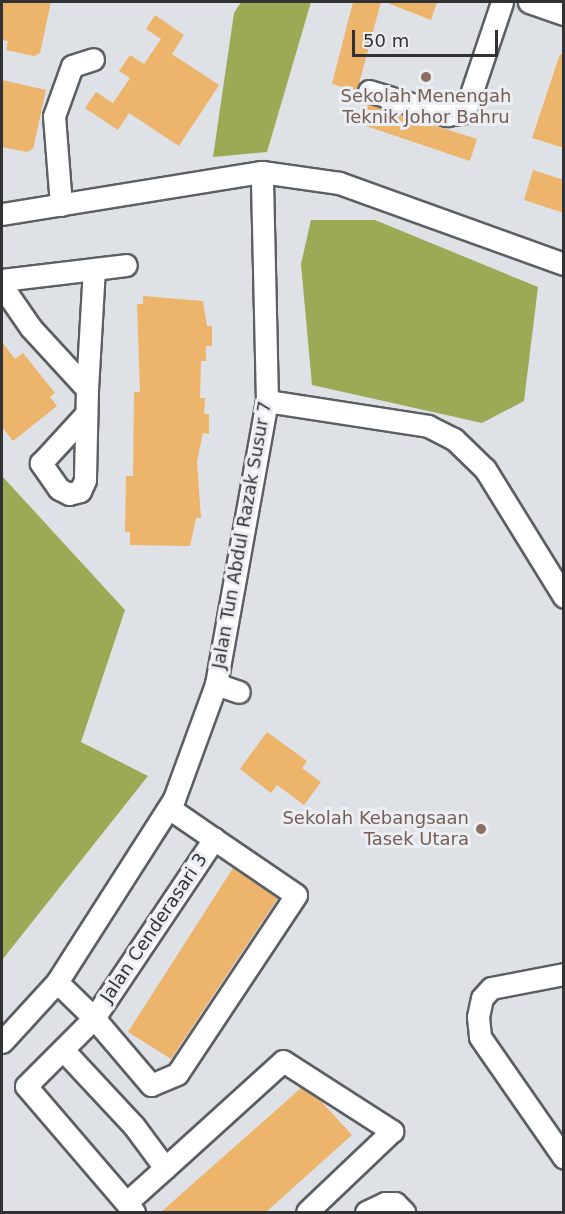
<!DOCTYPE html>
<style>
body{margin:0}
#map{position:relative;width:565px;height:1214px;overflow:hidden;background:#dee1e6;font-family:"DejaVu Sans",sans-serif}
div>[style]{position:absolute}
.forest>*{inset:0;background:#9caa55}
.building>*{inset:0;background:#edb46b}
.roads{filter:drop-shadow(2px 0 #5c5f63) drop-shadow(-2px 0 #5c5f63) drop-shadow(0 2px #5c5f63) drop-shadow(0 -2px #5c5f63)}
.minor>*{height:21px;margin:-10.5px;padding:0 10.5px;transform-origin:10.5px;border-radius:10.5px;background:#fff}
.dots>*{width:16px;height:16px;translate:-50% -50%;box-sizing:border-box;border:3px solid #ebeef3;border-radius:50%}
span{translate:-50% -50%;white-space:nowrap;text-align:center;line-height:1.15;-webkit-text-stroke:6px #ebeef3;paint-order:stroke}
.education-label{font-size:18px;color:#785e54}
.right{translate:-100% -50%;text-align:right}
.street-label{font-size:18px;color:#313234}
.frame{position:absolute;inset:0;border:3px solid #313234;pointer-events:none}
.scale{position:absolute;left:352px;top:30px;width:146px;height:27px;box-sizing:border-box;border:3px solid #313234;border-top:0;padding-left:8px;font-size:18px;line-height:21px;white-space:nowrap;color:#313234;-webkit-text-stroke:4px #ebeef3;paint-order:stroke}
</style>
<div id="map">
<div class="forest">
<div style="clip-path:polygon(241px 2px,311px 2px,267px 152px,213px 157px,234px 13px)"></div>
<div style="clip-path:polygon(311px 220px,375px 220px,538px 287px,524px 401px,482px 423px,312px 385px,301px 264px)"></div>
<div style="clip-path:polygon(2px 476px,125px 610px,81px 742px,148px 776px,2px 960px)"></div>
</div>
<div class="building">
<div style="clip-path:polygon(2px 2px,51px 2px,40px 53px,34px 56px,6px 50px,8px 41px,2px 40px)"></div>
<div style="clip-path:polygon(353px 2px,381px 2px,357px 91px,332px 84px)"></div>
<div style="clip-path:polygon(385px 2px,437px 2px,431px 20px)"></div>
<div style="clip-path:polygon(155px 15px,184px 35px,172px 54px,219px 85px,179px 146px,129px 113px,118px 130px,85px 108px,96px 92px,113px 103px,130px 78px,119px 71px,130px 55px,144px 64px,161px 39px,146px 29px)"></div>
<div style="clip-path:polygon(560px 54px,564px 55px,564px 148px,532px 138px)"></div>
<div style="clip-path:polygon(2px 80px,46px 90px,33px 149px,27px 152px,2px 147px)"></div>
<div style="clip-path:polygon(367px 104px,477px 139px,470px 161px,360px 124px)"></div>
<div style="clip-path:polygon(533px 170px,564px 180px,564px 213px,524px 200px)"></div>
<div style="clip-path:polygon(143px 296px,203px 301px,207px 326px,212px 326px,212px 346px,206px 346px,206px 361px,201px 361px,200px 398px,205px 398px,204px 414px,209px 414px,209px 434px,203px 433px,197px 461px,201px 518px,196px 518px,190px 546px,130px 545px,130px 532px,125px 532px,126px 476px,133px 476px,134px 392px,140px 392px,137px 304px,143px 304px)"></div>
<div style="clip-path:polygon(2px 342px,15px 359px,23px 353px,55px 393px,50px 397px,57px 406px,13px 441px,2px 427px)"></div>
<div style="clip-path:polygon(267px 732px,307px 761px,302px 768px,321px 782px,304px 805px,277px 785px,271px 793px,240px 769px)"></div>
<div style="clip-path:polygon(233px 868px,278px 898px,171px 1059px,128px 1032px)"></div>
<div style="clip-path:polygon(301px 1088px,319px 1099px,352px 1135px,266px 1212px,161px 1212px)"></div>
</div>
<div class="roads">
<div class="minor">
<div style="left:529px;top:2px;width:37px;rotate:19deg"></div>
<div style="left:369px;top:91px;width:82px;rotate:17.1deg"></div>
<div style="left:447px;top:115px;width:18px;rotate:-9deg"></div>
<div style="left:465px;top:112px;width:116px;rotate:-71.4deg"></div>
<div style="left:61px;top:205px;width:89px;rotate:-94.5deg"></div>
<div style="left:54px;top:116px;width:53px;rotate:-70.2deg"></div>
<div style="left:72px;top:66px;width:22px;rotate:-18deg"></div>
<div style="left:2px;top:214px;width:263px;rotate:-9.2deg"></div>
<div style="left:262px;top:172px;width:78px;rotate:8.1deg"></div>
<div style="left:339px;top:183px;width:239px;rotate:19.8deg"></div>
<div style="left:2px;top:280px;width:93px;rotate:-6.8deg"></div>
<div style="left:2px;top:286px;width:51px;rotate:55.4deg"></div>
<div style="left:31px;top:328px;width:83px;rotate:47.4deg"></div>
<div style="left:87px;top:389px;width:91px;rotate:91.3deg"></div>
<div style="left:85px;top:480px;width:12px;rotate:114deg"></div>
<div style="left:80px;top:491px;width:11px;rotate:165deg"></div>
<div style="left:69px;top:494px;width:11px;rotate:-153deg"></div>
<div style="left:59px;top:489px;width:32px;rotate:-125deg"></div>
<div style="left:41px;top:463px;width:67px;rotate:-47.4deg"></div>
<div style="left:87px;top:389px;width:120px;rotate:-86.7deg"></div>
<div style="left:94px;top:269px;width:32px;rotate:-7deg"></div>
<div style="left:267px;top:401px;width:163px;rotate:8.8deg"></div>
<div style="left:428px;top:426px;width:29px;rotate:27deg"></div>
<div style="left:454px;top:439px;width:43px;rotate:44.1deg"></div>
<div style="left:485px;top:469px;width:150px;rotate:58.3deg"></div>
<div style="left:216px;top:684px;width:24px;rotate:19deg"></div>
<div style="left:169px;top:808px;width:55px;rotate:34.6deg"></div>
<div style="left:214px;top:839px;width:99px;rotate:34.3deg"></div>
<div style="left:296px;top:895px;width:215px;rotate:123.6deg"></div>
<div style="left:177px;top:1074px;width:28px;rotate:157deg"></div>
<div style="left:151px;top:1085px;width:88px;rotate:-130.4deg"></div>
<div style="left:94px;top:1018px;width:216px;rotate:-56.2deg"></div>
<div style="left:564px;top:974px;width:74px;rotate:169.1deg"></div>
<div style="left:491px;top:988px;width:13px;rotate:132deg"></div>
<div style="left:482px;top:998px;width:19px;rotate:102deg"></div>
<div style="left:478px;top:1017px;width:20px;rotate:84deg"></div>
<div style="left:480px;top:1037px;width:147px;rotate:55.2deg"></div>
<div style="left:57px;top:982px;width:52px;rotate:44.2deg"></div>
<div style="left:94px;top:1018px;width:96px;rotate:135deg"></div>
<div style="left:26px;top:1086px;width:166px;rotate:49.4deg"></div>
<div style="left:2px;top:1042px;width:81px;rotate:-47.5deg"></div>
<div style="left:57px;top:982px;width:217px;rotate:-57.4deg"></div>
<div style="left:174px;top:799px;width:122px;rotate:-69.9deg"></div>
<div style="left:216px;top:684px;width:288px;rotate:-79.8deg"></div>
<div style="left:267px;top:401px;width:229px;rotate:-91.3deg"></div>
<div style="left:65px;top:1052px;width:101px;rotate:47deg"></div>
<div style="left:134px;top:1126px;width:52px;rotate:53.6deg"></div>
<div style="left:165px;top:1168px;width:52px;rotate:138.1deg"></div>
<div style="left:165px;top:1168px;width:159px;rotate:-42.2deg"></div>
<div style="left:283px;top:1061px;width:130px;rotate:32.7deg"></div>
<div style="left:392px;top:1131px;width:117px;rotate:136.4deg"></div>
<div style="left:366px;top:1212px;width:21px;rotate:-25deg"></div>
<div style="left:385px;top:1203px;width:10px"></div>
<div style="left:395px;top:1203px;width:13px;rotate:45deg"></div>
</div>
</div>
<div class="dots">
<div style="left:426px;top:77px;background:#8d6e63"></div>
<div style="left:481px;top:829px;background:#8d6e63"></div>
</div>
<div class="education-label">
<span style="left:426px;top:107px">Sekolah Menengah<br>Teknik Johor Bahru</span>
<span class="right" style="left:469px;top:829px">Sekolah Kebangsaan<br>Tasek Utara</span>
</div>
<div class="street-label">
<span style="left:242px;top:535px;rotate:-80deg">Jalan Tun Abdul Razak Susur 7</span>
<span style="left:154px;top:928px;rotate:-56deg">Jalan Cenderasari 3</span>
</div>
<div class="frame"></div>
<div class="scale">50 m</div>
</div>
